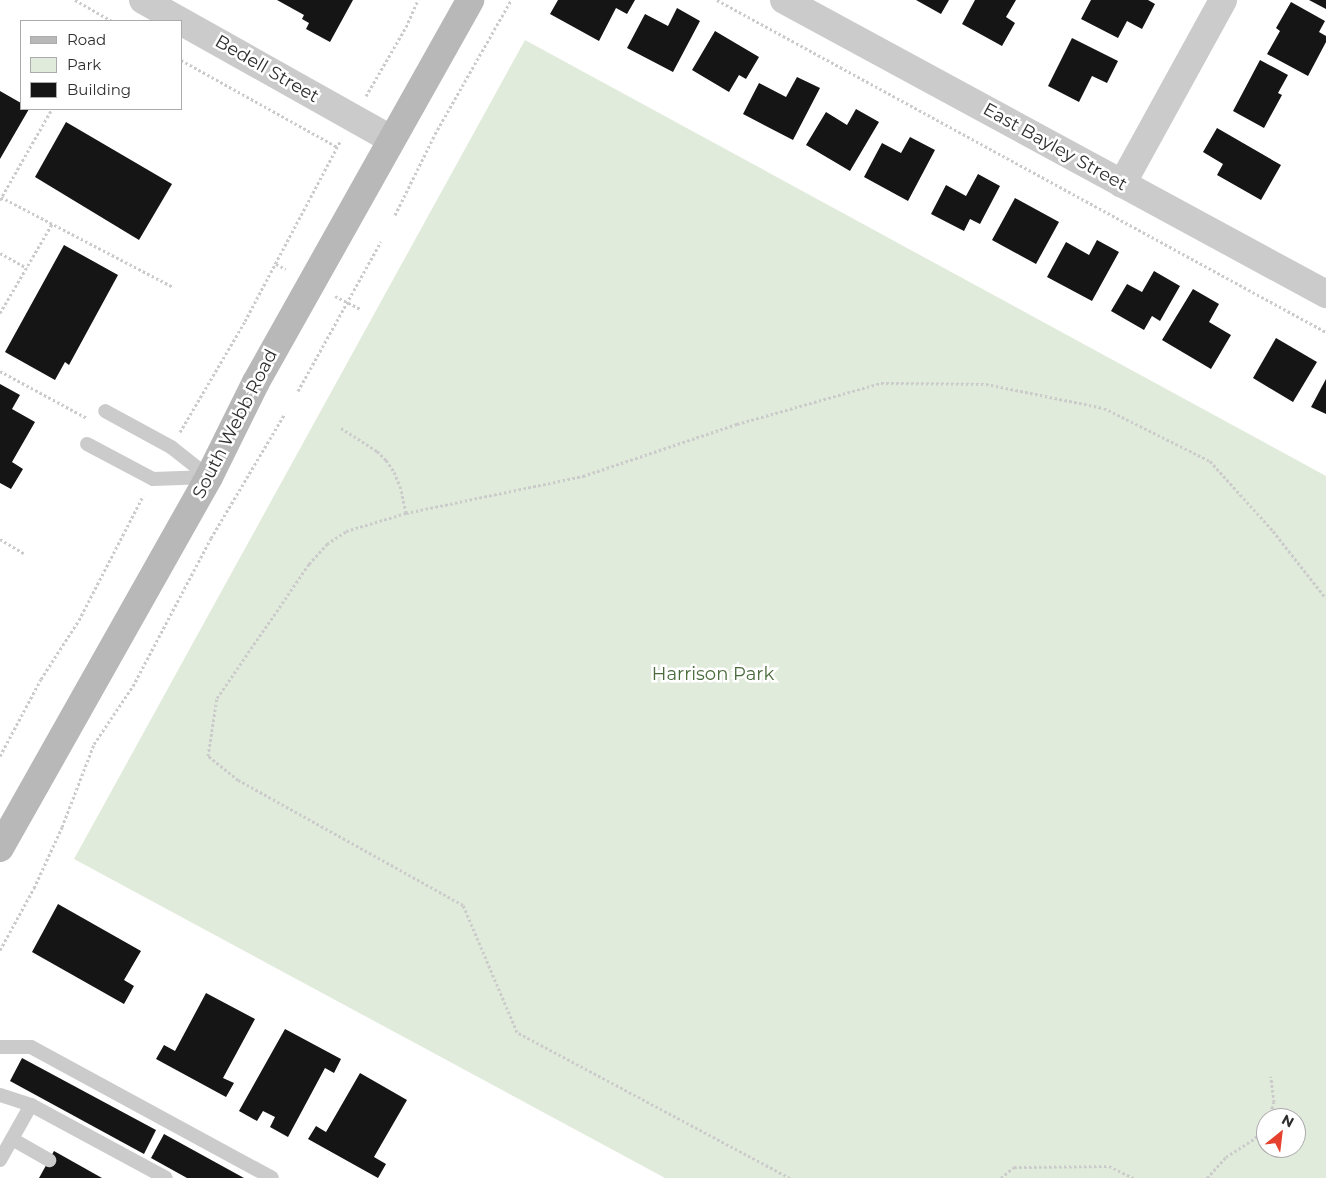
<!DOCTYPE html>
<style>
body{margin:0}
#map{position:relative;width:1326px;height:1178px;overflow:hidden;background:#fff;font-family:Montserrat,sans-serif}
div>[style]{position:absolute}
.green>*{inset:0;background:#e1ebdb}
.building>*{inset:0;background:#151515}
.path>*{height:3px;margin-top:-1.5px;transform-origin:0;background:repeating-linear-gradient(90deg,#cbcbcb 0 2.5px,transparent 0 5px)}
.lane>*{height:14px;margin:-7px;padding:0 7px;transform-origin:7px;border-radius:7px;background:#cbcbcb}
.street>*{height:28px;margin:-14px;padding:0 14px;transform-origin:14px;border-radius:14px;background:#cbcbcb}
.secondary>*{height:28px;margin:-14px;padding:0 14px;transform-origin:14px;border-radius:14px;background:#b8b8b8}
span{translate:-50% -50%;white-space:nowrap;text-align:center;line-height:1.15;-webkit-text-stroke:5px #fff;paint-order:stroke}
.street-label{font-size:18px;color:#2e2e2e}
.park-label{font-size:18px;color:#496a3b}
.legend{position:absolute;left:20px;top:20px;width:162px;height:90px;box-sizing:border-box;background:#fff;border:1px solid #ababab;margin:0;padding:6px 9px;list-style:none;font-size:15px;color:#2e2e2e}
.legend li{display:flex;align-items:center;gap:10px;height:25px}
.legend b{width:25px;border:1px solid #ababab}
.north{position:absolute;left:1256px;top:1108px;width:50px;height:50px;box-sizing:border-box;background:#fff;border:1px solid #ababab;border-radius:50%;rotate:29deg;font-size:14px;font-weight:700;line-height:20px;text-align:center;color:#2e2e2e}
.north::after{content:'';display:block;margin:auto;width:18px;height:22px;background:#e6402e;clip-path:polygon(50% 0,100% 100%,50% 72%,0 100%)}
</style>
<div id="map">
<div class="green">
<div style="clip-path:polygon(evenodd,525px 40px,1326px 476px,1326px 1178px,665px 1178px,74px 859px,525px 40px,1266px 1118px,1296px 1118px,1296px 1148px,1266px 1148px,1266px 1118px)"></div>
</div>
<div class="building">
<div style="clip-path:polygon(277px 0,353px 0,330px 42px,306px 29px,309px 23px,302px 19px,304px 15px)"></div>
<div style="clip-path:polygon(558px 0,635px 0,627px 14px,616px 8px,599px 41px,550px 14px)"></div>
<div style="clip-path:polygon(916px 0,949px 0,941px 14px)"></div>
<div style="clip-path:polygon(975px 0,1016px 0,1006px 17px,1015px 23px,1002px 46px,962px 24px)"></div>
<div style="clip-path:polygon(1091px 0,1148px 0,1155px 4px,1142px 29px,1127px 21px,1118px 38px,1081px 19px)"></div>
<div style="clip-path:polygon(1309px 0,1326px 0,1326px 9px)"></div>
<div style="clip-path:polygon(1291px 2px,1325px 21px,1319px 32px,1326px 36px,1326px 42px,1308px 76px,1267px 54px,1280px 31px,1276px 28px)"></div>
<div style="clip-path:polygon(677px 8px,700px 21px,673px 72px,627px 48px,645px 14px,668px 26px)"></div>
<div style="clip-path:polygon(715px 31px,759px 57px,746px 79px,739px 75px,729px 92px,692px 70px)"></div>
<div style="clip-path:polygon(1072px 38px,1118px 61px,1107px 83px,1092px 76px,1079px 102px,1048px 86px)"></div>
<div style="clip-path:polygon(1260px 60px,1288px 75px,1278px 93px,1282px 95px,1264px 128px,1233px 111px)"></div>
<div style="clip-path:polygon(797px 77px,820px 88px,793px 140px,743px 114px,759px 83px,786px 97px)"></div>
<div style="clip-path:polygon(0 91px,21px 103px,21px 109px,29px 109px,0 159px)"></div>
<div style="clip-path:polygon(856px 109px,879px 122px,850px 171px,806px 145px,826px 112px,847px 125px)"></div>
<div style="clip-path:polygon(66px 122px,172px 184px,139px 240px,35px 177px)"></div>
<div style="clip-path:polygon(1217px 128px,1281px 165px,1261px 200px,1217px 175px,1223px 164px,1203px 152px)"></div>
<div style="clip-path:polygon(910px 137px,935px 150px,908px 201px,864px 177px,882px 143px,901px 153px)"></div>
<div style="clip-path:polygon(978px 174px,1000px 186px,980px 224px,970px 219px,964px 231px,931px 214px,946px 185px,966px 196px)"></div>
<div style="clip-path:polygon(1015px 198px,1059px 222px,1036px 264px,992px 240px)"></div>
<div style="clip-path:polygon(1097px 240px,1119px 252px,1092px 301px,1047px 277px,1066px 242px,1089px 255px)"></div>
<div style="clip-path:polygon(64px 245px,118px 275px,69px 365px,65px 362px,55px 380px,5px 352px)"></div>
<div style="clip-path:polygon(1154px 271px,1180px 286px,1160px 321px,1152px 316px,1144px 330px,1111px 311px,1127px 284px,1142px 292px)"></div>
<div style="clip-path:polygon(1193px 289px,1219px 304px,1209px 322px,1231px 335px,1211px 369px,1162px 340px)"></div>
<div style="clip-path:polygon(1276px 338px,1317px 362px,1293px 402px,1253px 378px)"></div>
<div style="clip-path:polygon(1326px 379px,1326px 414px,1311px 407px)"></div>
<div style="clip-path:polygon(0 384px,20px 395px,12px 409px,35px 422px,12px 462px,23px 469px,11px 489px,0 483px)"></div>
<div style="clip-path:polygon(58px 904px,141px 951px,124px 980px,134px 986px,124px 1004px,32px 952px)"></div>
<div style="clip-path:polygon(206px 993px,255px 1019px,223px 1078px,234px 1083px,226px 1097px,156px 1059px,164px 1045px,175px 1051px)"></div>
<div style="clip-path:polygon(285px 1029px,341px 1059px,334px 1073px,325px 1068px,288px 1137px,270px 1127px,275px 1117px,263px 1111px,257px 1121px,239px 1111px)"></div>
<div style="clip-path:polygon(22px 1058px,156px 1130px,144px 1154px,10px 1081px)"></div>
<div style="clip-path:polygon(360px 1073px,407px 1100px,374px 1157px,386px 1164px,378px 1178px,308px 1139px,316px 1126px,326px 1132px)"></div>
<div style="clip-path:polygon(164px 1134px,244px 1178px,187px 1178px,151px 1158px)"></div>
<div style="clip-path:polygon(54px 1151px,102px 1178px,39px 1178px)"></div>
</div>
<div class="path">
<div style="left:75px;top:0;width:43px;rotate:29.6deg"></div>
<div style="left:717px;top:0;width:694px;rotate:28.6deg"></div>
<div style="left:181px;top:60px;width:179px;rotate:29.1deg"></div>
<div style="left:366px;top:96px;width:80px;rotate:-59.9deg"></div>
<div style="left:406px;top:27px;width:30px;rotate:-66deg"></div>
<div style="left:1px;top:197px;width:194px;rotate:27.6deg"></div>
<div style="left:0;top:200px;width:105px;rotate:-60.3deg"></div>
<div style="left:395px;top:215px;width:90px;rotate:-63.7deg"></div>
<div style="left:435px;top:134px;width:154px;rotate:-60.4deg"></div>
<div style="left:0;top:253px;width:31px;rotate:29deg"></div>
<div style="left:276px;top:264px;width:11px;rotate:27deg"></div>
<div style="left:335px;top:296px;width:30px;rotate:27deg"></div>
<div style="left:0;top:313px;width:103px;rotate:-59.7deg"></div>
<div style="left:0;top:371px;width:99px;rotate:28.4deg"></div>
<div style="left:298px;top:391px;width:171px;rotate:-61deg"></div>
<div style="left:341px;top:428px;width:43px;rotate:32.6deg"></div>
<div style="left:377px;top:451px;width:13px;rotate:45deg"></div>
<div style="left:386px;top:460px;width:14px;rotate:56deg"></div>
<div style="left:394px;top:472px;width:15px;rotate:67deg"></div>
<div style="left:400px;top:486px;width:28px;rotate:77deg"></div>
<div style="left:180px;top:432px;width:129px;rotate:-59.6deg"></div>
<div style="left:245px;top:321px;width:205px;rotate:-62.1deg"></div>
<div style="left:0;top:539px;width:29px;rotate:31deg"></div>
<div style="left:0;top:756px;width:87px;rotate:-62deg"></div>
<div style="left:41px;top:679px;width:70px;rotate:-57.2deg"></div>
<div style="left:79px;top:620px;width:140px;rotate:-62.7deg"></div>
<div style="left:0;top:950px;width:71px;rotate:-61.3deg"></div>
<div style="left:34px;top:888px;width:67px;rotate:-65.3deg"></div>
<div style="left:62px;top:827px;width:89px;rotate:-68.9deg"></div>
<div style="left:94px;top:744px;width:70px;rotate:-56.1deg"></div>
<div style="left:133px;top:686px;width:167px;rotate:-62.2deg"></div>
<div style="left:211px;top:538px;width:143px;rotate:-59.3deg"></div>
<div style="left:1269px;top:1118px;width:17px;rotate:-73deg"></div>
<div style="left:1274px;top:1102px;width:26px;rotate:-97deg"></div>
<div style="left:790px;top:1178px;width:310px;rotate:-151.9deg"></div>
<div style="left:517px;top:1032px;width:138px;rotate:-113deg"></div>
<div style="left:463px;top:905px;width:257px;rotate:-150.9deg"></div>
<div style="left:238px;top:780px;width:38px;rotate:-141deg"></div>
<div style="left:208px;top:756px;width:59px;rotate:-81.2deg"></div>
<div style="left:217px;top:698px;width:163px;rotate:-55.5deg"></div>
<div style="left:309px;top:564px;width:27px;rotate:-48deg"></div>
<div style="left:327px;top:544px;width:23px;rotate:-34deg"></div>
<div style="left:346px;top:531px;width:63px;rotate:-16.7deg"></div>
<div style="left:406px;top:513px;width:181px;rotate:-11.8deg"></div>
<div style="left:583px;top:476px;width:163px;rotate:-18.7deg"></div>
<div style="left:737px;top:424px;width:150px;rotate:-15.9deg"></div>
<div style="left:881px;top:383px;width:105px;rotate:0.5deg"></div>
<div style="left:986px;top:384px;width:120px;rotate:11.5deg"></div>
<div style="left:1104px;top:408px;width:119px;rotate:26.6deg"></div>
<div style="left:1210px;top:461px;width:94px;rotate:48deg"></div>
<div style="left:1273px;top:531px;width:85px;rotate:51.7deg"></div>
<div style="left:1001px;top:1178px;width:17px;rotate:-40deg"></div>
<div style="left:1014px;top:1167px;width:95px;rotate:-0.6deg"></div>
<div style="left:1109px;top:1166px;width:28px;rotate:26deg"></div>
<div style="left:1207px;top:1178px;width:28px;rotate:-48deg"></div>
<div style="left:1226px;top:1157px;width:35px;rotate:-33deg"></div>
<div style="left:1255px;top:1138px;width:18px;rotate:-52deg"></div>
</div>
<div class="lane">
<div style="left:87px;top:444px;width:75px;rotate:27.9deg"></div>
<div style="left:153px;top:479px;width:56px;rotate:-2deg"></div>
<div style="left:209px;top:477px;width:48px;rotate:-141.7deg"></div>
<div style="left:171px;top:447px;width:75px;rotate:-151.4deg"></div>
<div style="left:0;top:1047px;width:31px"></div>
<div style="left:31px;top:1047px;width:274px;rotate:28.5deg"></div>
<div style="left:0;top:1095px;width:33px;rotate:18deg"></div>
<div style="left:31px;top:1105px;width:153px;rotate:28.4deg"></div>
<div style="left:12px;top:1139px;width:43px;rotate:29.6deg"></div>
<div style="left:0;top:1160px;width:63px;rotate:-60.6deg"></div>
</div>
<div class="street">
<div style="left:143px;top:0;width:284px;rotate:29.3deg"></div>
<div style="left:784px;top:0;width:617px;rotate:28.48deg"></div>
<div style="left:1122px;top:184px;width:210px;rotate:-61.2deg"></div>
</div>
<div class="secondary">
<div style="left:0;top:848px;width:426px;rotate:-60.6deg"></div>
<div style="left:209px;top:477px;width:106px;rotate:-63.7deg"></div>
<div style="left:256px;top:382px;width:438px;rotate:-60.7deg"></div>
</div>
<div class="street-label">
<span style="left:267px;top:69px;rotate:30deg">Bedell Street</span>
<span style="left:1055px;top:147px;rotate:29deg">East Bayley Street</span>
<span style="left:235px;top:424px;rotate:-63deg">South Webb Road</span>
</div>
<div class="park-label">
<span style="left:713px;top:674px">Harrison Park</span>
</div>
<ul class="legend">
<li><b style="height:6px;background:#b8b8b8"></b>Road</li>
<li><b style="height:14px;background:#e1ebdb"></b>Park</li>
<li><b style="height:14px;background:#151515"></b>Building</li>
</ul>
<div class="north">N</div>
</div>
